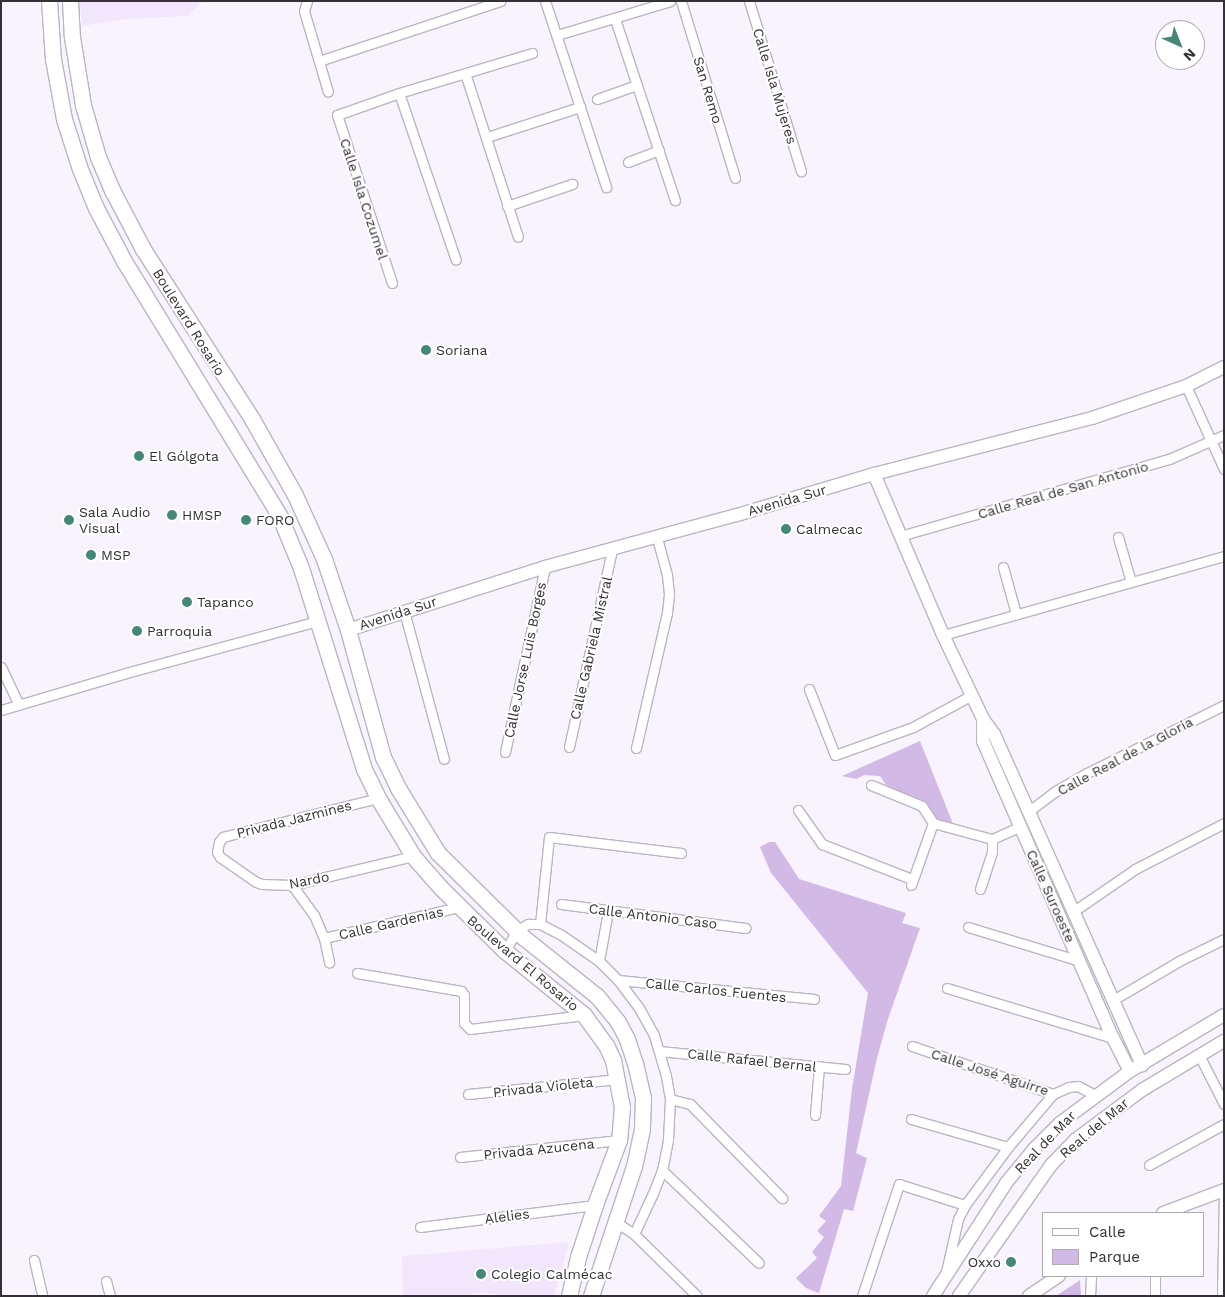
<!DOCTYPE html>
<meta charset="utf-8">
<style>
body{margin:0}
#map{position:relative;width:1225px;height:1297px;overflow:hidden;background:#f9f3ff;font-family:"Work Sans",sans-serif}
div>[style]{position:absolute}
.built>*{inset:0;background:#f1e6fb}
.green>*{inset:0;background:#d2b9e6}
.roads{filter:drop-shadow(1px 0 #bcb4c2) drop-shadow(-1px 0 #bcb4c2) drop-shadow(0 1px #bcb4c2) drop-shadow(0 -1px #bcb4c2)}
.street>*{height:9px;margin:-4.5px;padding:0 4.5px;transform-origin:4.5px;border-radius:4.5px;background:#fff}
.secondary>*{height:12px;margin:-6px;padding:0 6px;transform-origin:6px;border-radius:6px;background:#fff}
.primary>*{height:15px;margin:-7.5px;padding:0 7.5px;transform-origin:7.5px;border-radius:7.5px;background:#fff}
.dots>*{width:14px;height:14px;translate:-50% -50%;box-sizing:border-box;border:2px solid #fff;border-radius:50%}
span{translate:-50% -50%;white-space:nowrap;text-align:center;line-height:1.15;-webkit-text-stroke:4px #fff;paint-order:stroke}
.street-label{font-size:14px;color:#333036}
.poi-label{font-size:14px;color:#333036}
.left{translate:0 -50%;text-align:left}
.right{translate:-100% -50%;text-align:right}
.frame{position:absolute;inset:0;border:2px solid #333036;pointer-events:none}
.legend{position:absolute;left:1042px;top:1212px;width:162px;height:65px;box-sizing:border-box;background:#fff;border:1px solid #adacaf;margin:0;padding:6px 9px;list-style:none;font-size:15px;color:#333036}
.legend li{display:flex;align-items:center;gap:10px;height:25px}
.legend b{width:25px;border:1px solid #adacaf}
.north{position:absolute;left:1155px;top:20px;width:50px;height:50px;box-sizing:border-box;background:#fff;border:1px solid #adacaf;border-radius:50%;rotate:136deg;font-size:14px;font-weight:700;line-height:20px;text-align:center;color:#333036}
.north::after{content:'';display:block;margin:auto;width:18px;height:22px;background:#458778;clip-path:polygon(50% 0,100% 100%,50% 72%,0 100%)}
</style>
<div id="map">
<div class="built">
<div style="clip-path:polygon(80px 1px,203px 1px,187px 16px,126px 19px,82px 26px)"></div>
<div style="clip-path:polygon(569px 1242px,554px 1296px,505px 1296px,483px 1292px,462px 1296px,403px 1296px,402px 1256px)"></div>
</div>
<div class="green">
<div style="clip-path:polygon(920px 741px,955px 829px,937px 824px,926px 804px,886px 785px,880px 776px,864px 775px,856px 779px,842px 776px)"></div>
<div style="clip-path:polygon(769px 842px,775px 842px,799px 879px,906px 913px,902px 923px,920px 928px,888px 1019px,877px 1058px,856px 1153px,867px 1158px,853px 1211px,844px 1209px,819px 1293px,806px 1288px,796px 1278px,817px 1258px,812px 1252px,824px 1237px,817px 1231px,826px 1221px,819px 1216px,841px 1186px,852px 1089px,868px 993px,771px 873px,760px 847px)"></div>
<div style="clip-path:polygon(1080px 1280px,1081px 1296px,1056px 1296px)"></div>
</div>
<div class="roads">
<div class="street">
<div style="left:307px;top:1px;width:10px;rotate:107deg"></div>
<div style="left:304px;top:11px;width:84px;rotate:73.5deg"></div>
<div style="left:545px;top:1px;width:196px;rotate:71.8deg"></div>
<div style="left:681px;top:1px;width:185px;rotate:73deg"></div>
<div style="left:749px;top:1px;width:178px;rotate:73deg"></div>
<div style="left:615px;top:19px;width:191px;rotate:71.7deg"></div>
<div style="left:557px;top:35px;width:118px;rotate:-16.7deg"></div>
<div style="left:319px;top:61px;width:191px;rotate:-18.3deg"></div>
<div style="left:465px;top:73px;width:172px;rotate:72.1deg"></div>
<div style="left:399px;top:93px;width:176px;rotate:71.2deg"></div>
<div style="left:597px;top:99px;width:42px;rotate:-19.3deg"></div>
<div style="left:487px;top:137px;width:98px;rotate:-17.9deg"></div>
<div style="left:628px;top:162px;width:33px;rotate:-21deg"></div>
<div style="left:507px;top:206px;width:69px;rotate:-18.7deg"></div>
<div style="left:392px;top:283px;width:177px;rotate:-108.1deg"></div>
<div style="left:337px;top:115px;width:66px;rotate:-19.5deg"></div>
<div style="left:399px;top:93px;width:139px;rotate:-16.7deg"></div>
<div style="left:1186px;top:386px;width:91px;rotate:65.4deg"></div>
<div style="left:900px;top:536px;width:280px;rotate:-16deg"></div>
<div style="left:1169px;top:459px;width:60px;rotate:-23.6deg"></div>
<div style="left:1118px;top:537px;width:47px;rotate:73.9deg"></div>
<div style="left:1003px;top:567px;width:49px;rotate:74.5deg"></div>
<div style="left:404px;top:611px;width:153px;rotate:74.9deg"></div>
<div style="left:943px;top:635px;width:292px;rotate:-15.7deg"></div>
<div style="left:1px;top:667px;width:42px;rotate:64.7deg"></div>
<div style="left:809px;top:689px;width:71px;rotate:68.5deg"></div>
<div style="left:835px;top:755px;width:83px;rotate:-19.7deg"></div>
<div style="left:913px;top:727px;width:67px;rotate:-28.5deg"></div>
<div style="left:1px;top:710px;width:130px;rotate:-16.5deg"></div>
<div style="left:126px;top:673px;width:199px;rotate:-15.2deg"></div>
<div style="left:569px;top:747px;width:203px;rotate:-77.7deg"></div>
<div style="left:636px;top:748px;width:139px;rotate:-77.1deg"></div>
<div style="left:667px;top:613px;width:19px;rotate:-84deg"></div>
<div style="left:669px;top:594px;width:19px;rotate:-96deg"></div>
<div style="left:667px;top:575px;width:39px;rotate:-105deg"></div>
<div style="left:505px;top:752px;width:189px;rotate:-77.8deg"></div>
<div style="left:871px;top:785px;width:55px;rotate:22.4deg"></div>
<div style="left:922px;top:806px;width:20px;rotate:57deg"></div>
<div style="left:933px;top:823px;width:61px;rotate:15.2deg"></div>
<div style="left:378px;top:798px;width:160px;rotate:165.9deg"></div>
<div style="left:223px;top:837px;width:6px;rotate:129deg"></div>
<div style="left:219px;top:842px;width:10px;rotate:101deg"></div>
<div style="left:217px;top:852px;width:6px;rotate:59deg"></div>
<div style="left:220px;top:857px;width:44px;rotate:34.8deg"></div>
<div style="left:256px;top:882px;width:6px;rotate:18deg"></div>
<div style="left:262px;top:884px;width:30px;rotate:2deg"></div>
<div style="left:292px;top:885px;width:124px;rotate:-13.5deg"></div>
<div style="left:798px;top:810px;width:42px;rotate:54.8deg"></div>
<div style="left:822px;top:844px;width:97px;rotate:21.3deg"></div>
<div style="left:1029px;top:811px;width:31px;rotate:-37deg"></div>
<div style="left:1054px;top:792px;width:38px;rotate:-30deg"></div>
<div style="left:1087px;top:773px;width:153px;rotate:-26.4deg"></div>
<div style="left:992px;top:839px;width:30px;rotate:-24deg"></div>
<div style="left:292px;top:885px;width:37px;rotate:54deg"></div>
<div style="left:314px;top:915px;width:25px;rotate:67deg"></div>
<div style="left:324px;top:938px;width:25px;rotate:78deg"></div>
<div style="left:911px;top:885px;width:66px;rotate:-70.5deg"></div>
<div style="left:980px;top:889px;width:39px;rotate:-72deg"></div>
<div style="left:992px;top:852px;width:13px;rotate:-90deg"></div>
<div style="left:561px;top:904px;width:186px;rotate:7.4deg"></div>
<div style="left:1074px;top:911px;width:74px;rotate:-34.5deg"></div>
<div style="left:1135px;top:869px;width:100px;rotate:-27.3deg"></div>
<div style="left:540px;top:924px;width:87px;rotate:-84.1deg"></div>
<div style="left:549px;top:837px;width:133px;rotate:6.9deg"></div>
<div style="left:968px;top:927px;width:117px;rotate:16.9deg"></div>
<div style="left:324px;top:938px;width:139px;rotate:-12.9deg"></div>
<div style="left:505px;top:951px;width:24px;rotate:-60deg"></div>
<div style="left:517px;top:930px;width:13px;rotate:-29deg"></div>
<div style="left:528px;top:924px;width:12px"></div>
<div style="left:540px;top:924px;width:22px;rotate:27deg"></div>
<div style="left:560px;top:934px;width:47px;rotate:34.7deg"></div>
<div style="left:599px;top:961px;width:27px;rotate:45deg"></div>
<div style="left:618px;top:980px;width:35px;rotate:53deg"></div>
<div style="left:639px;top:1008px;width:31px;rotate:61deg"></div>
<div style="left:654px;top:1035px;width:43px;rotate:73.7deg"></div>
<div style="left:666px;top:1076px;width:23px;rotate:80deg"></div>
<div style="left:670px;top:1099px;width:41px;rotate:92.8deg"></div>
<div style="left:668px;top:1140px;width:31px;rotate:101deg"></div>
<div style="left:662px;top:1170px;width:25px;rotate:111deg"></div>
<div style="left:653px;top:1193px;width:45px;rotate:114.9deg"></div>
<div style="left:599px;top:961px;width:51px;rotate:-79.8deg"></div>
<div style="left:357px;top:973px;width:106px;rotate:9.8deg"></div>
<div style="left:461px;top:991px;width:5px;rotate:53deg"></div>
<div style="left:464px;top:995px;width:28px;rotate:90deg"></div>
<div style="left:464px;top:1023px;width:8px;rotate:45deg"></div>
<div style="left:470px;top:1029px;width:115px;rotate:-7deg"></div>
<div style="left:618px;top:980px;width:197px;rotate:5.5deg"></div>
<div style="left:947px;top:988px;width:173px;rotate:16.8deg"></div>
<div style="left:1113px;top:1000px;width:77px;rotate:-30.6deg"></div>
<div style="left:1179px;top:961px;width:50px;rotate:-26.1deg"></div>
<div style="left:912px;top:1046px;width:149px;rotate:18.8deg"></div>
<div style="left:1053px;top:1094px;width:17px;rotate:-24deg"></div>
<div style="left:1069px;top:1087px;width:9px;rotate:-6deg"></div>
<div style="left:1078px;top:1086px;width:19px;rotate:28deg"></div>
<div style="left:659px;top:1051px;width:187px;rotate:5.5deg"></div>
<div style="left:1199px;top:1055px;width:55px;rotate:63deg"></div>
<div style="left:468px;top:1094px;width:151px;rotate:-5.7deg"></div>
<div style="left:670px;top:1099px;width:21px;rotate:14deg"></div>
<div style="left:690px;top:1104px;width:132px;rotate:45.6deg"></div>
<div style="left:815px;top:1115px;width:49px;rotate:-85.3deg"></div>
<div style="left:911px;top:1119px;width:101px;rotate:16.1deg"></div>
<div style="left:460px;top:1157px;width:160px;rotate:-6.1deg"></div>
<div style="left:1149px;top:1165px;width:85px;rotate:-28.7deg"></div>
<div style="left:662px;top:1170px;width:134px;rotate:43.8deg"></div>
<div style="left:614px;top:1221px;width:24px;rotate:33deg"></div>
<div style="left:634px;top:1234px;width:88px;rotate:44.5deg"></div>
<div style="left:420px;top:1227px;width:176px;rotate:-7.2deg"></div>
<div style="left:34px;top:1260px;width:37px;rotate:77deg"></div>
<div style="left:946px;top:1272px;width:54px;rotate:-77.2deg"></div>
<div style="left:958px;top:1219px;width:16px;rotate:-63deg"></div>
<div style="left:965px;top:1205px;width:72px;rotate:-53.4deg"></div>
<div style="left:1008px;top:1147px;width:70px;rotate:-49.7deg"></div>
<div style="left:106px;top:1281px;width:16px;rotate:75deg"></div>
<div style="left:862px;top:1296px;width:118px;rotate:-71.7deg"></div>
<div style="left:899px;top:1184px;width:69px;rotate:17.7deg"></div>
<div style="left:1090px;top:1296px;width:20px;rotate:-87deg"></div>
<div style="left:1155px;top:1296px;width:20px;rotate:-90deg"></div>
<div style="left:1222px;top:1296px;width:106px;rotate:-88.9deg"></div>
</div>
<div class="secondary">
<div style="left:874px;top:474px;width:175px;rotate:66.8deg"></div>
<div style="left:943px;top:635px;width:93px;rotate:64.5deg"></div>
<div style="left:983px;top:719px;width:19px;rotate:54deg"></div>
<div style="left:994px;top:734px;width:363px;rotate:65.9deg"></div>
<div style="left:348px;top:630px;width:207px;rotate:-17.7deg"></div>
<div style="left:545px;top:567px;width:199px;rotate:-15.2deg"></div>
<div style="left:737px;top:515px;width:143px;rotate:-16.7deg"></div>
<div style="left:874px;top:474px;width:225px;rotate:-14.4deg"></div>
<div style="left:1092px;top:418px;width:99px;rotate:-18.8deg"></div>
<div style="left:1186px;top:386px;width:42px;rotate:-26.6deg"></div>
<div style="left:983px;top:719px;width:22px;rotate:90deg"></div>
<div style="left:983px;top:741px;width:324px;rotate:66.4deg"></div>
<div style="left:1113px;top:1038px;width:37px;rotate:63deg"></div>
<div style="left:1163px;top:1213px;width:65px;rotate:-20.7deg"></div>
<div style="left:933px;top:1296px;width:135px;rotate:-57.1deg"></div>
<div style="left:1006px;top:1183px;width:44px;rotate:-50.5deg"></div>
<div style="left:1034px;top:1149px;width:37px;rotate:-45deg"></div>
<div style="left:1060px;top:1123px;width:87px;rotate:-36.6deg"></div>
<div style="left:1130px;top:1071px;width:109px;rotate:-30.8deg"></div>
<div style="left:959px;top:1296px;width:160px;rotate:-54.9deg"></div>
<div style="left:1051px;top:1165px;width:35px;rotate:-46deg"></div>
<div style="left:1075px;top:1140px;width:84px;rotate:-36.7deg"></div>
<div style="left:1142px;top:1090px;width:96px;rotate:-30.9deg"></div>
<div style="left:1029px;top:1296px;width:36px;rotate:-34deg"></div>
</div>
<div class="primary">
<div style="left:49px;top:1px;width:58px;rotate:86.1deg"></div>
<div style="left:53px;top:59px;width:61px;rotate:79.6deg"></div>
<div style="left:64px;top:119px;width:52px;rotate:72.3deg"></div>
<div style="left:80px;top:169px;width:42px;rotate:67.7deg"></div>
<div style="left:96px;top:208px;width:60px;rotate:62.2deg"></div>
<div style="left:124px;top:261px;width:300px;rotate:58.6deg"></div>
<div style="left:280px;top:517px;width:55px;rotate:67.6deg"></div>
<div style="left:301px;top:568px;width:211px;rotate:72.6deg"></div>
<div style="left:364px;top:769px;width:32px;rotate:64deg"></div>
<div style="left:378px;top:798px;width:68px;rotate:58.9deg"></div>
<div style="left:413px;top:856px;width:41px;rotate:48.9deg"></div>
<div style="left:440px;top:887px;width:91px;rotate:44.6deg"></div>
<div style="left:505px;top:951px;width:102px;rotate:39deg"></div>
<div style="left:584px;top:1015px;width:37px;rotate:54deg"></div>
<div style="left:606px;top:1045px;width:17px;rotate:65deg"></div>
<div style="left:613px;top:1060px;width:48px;rotate:79.2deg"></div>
<div style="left:622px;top:1107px;width:33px;rotate:95deg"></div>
<div style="left:619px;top:1140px;width:69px;rotate:110.3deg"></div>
<div style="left:595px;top:1205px;width:55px;rotate:108.1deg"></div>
<div style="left:578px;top:1257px;width:40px;rotate:103deg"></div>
<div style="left:70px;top:1px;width:36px;rotate:87deg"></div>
<div style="left:72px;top:37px;width:69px;rotate:80.8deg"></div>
<div style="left:83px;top:105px;width:54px;rotate:73.9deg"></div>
<div style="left:98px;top:157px;width:38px;rotate:67deg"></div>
<div style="left:113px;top:192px;width:64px;rotate:62.2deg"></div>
<div style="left:143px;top:249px;width:202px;rotate:57.3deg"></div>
<div style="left:252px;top:419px;width:87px;rotate:60.5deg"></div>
<div style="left:295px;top:495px;width:70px;rotate:65.6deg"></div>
<div style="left:324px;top:559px;width:75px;rotate:71.3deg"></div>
<div style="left:348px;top:630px;width:132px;rotate:74.6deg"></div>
<div style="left:383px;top:757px;width:34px;rotate:64deg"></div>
<div style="left:398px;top:788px;width:76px;rotate:58.4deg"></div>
<div style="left:438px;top:853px;width:120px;rotate:44.7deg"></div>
<div style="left:523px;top:937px;width:95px;rotate:38.6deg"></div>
<div style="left:597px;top:996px;width:33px;rotate:51deg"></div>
<div style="left:618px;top:1022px;width:19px;rotate:62deg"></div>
<div style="left:627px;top:1039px;width:25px;rotate:72deg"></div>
<div style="left:635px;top:1063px;width:36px;rotate:77deg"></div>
<div style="left:643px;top:1098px;width:31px;rotate:92deg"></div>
<div style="left:642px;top:1129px;width:38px;rotate:102deg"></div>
<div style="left:634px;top:1166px;width:137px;rotate:108.3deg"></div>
</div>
</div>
<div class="dots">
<div style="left:426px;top:350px;background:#458778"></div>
<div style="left:139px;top:456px;background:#458778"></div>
<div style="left:172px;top:515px;background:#458778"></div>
<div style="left:69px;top:520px;background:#458778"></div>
<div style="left:246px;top:520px;background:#458778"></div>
<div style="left:786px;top:529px;background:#458778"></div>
<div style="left:91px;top:555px;background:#458778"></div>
<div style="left:187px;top:602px;background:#458778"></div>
<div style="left:137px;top:631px;background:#458778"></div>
<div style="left:1011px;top:1262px;background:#458778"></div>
<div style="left:481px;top:1274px;background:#458778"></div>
</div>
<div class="street-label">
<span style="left:775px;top:86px;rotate:73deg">Calle Isla Mujeres</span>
<span style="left:708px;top:90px;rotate:73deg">San Remo</span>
<span style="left:364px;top:199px;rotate:72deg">Calle Isla Cozumel</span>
<span style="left:189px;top:322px;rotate:58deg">Boulevard Rosario</span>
<span style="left:1063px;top:490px;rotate:-16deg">Calle Real de San Antonio</span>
<span style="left:787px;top:500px;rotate:-16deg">Avenida Sur</span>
<span style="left:398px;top:613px;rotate:-18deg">Avenida Sur</span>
<span style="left:591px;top:648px;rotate:-77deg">Calle Gabriela Mistral</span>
<span style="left:525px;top:660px;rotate:-78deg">Calle Jorse Luis Borges</span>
<span style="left:1125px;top:756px;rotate:-28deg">Calle Real de la Gloria</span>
<span style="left:294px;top:819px;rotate:-14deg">Privada Jazmines</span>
<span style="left:309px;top:880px;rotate:-11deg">Nardo</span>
<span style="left:1051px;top:896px;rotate:66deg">Calle Suroeste</span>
<span style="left:653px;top:916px;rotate:7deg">Calle Antonio Caso</span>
<span style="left:391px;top:923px;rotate:-13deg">Calle Gardenias</span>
<span style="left:523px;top:963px;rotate:40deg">Boulevard El Rosario</span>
<span style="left:716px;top:990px;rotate:6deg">Calle Carlos Fuentes</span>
<span style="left:752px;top:1060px;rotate:6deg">Calle Rafael Bernal</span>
<span style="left:990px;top:1072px;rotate:18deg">Calle José Aguirre</span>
<span style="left:543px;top:1087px;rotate:-6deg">Privada Violeta</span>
<span style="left:1094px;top:1128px;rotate:-40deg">Real del Mar</span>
<span style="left:1045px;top:1142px;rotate:-46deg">Real de Mar</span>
<span style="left:539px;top:1149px;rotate:-6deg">Privada Azucena</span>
<span style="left:507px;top:1216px;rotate:-7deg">Alelies</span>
</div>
<div class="poi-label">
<span class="left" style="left:436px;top:350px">Soriana</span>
<span class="left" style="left:149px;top:456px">El Gólgota</span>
<span class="left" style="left:79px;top:520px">Sala Audio<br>Visual</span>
<span class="left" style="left:182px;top:515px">HMSP</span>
<span class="left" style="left:256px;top:520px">FORO</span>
<span class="left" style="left:796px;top:529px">Calmecac</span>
<span class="left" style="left:101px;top:555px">MSP</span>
<span class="left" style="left:197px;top:602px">Tapanco</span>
<span class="left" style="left:147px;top:631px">Parroquia</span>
<span class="right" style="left:1001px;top:1262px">Oxxo</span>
<span class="left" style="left:491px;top:1274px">Colegio Calmécac</span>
</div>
<div class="frame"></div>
<ul class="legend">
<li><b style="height:6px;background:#fff"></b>Calle</li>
<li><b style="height:14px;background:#d2b9e6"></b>Parque</li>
</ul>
<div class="north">N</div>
</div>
